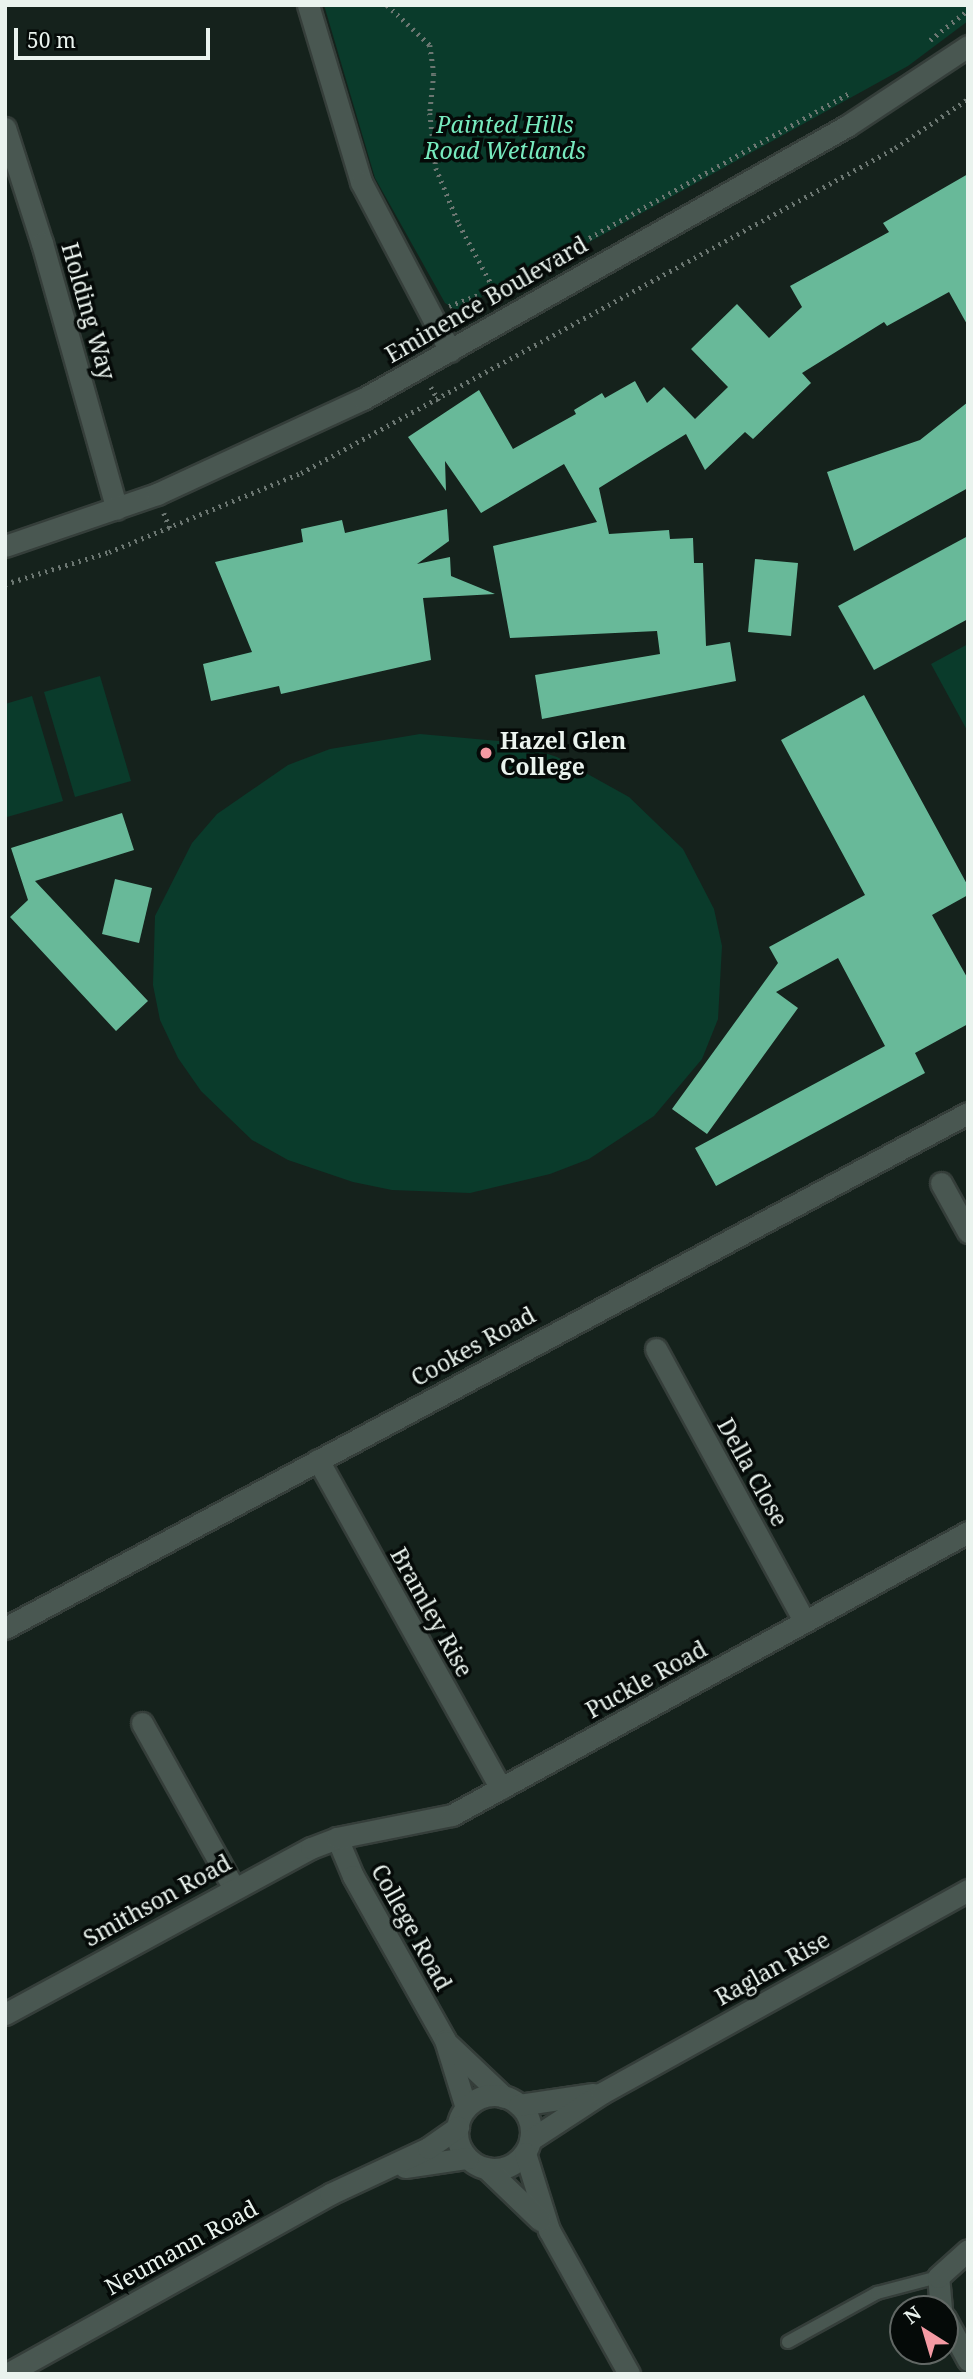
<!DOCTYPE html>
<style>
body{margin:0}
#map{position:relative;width:973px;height:2379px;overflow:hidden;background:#15221c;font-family:"Noto Serif",serif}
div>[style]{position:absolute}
.green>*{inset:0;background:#0a3b2b}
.building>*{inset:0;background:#68b999}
.path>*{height:4.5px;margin-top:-2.25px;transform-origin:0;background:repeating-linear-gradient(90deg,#6c7772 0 2px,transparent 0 7px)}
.roads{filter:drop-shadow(2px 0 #353e3a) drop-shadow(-2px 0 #353e3a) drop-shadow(0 2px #353e3a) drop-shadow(0 -2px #353e3a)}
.service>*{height:12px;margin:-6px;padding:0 6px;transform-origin:6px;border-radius:6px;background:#495751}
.minor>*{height:21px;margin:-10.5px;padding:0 10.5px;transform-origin:10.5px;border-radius:10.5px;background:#495751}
.minor>.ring{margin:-10.5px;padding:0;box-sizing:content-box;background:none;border:21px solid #495751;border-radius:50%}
.tertiary>*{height:21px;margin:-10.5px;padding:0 10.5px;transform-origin:10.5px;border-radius:10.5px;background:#495751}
.dots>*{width:19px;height:19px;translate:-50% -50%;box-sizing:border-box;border:4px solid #050a08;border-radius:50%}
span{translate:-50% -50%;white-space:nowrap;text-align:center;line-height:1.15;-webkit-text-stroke:7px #050a08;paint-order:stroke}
.park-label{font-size:23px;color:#77eabe;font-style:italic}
.street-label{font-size:23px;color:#eaf3ee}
.poi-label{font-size:23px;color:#eaf3ee;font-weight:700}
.left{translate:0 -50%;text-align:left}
.frame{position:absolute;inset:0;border:7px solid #eaf3ee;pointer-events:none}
.north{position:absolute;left:889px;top:2295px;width:70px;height:70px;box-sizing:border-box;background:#050a08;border:2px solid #616764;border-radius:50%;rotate:323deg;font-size:19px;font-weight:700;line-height:28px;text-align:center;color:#eaf3ee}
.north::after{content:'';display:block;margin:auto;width:24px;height:32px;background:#f49aa3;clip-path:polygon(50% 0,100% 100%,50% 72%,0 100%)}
.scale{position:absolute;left:14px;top:28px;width:196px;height:32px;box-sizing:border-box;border:4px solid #eaf3ee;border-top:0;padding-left:9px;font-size:21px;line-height:24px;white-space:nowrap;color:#eaf3ee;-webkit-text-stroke:5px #050a08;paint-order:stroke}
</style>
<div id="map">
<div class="green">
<div style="clip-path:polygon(324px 5px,968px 5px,968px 21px,908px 66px,566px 255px,456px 310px,445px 303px,375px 178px)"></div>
<div style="clip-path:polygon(968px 644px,968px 732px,931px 664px)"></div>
<div style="clip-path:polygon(100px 676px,131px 781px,75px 797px,44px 692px)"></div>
<div style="clip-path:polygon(32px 696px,63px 801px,7px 817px,5px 704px)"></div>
<div style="clip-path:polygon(420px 734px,511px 742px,557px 757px,629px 797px,683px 849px,714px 909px,722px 946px,718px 1019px,702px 1059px,654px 1116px,589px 1159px,550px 1174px,470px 1193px,392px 1190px,353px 1182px,288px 1160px,252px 1140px,201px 1091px,178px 1058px,160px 1020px,153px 985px,155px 916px,192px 843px,217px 814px,288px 765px,330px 749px)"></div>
</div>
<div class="building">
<div style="clip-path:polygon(968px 174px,968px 326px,949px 292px,887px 326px,884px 322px,802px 373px,811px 383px,753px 439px,745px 432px,705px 470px,686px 434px,599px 488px,609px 534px,669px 530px,670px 539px,693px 538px,694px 563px,703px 563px,706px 646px,730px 642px,736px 681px,542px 719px,535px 675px,660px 654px,657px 631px,510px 638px,493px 546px,597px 522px,564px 464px,481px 513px,445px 461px,446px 491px,408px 437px,479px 390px,513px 449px,576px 414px,574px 410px,602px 393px,605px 398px,635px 381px,647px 403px,664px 387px,695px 419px,728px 387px,691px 349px,737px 304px,769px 338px,802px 307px,790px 286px,889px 232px,883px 223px)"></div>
<div style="clip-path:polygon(968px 402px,968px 488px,854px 551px,827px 472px,920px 440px)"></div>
<div style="clip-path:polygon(447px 509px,449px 541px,417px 564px,450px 557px,451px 576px,495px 594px,423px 598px,431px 660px,281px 694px,279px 686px,211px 701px,203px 664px,252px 652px,215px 562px,303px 542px,301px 529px,342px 520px,345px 533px)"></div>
<div style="clip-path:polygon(968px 536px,968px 619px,874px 670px,838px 606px)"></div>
<div style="clip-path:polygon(755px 559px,798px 563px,791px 636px,748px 632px)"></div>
<div style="clip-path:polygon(864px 695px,968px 886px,968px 895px,932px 915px,968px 979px,968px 1024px,915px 1053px,925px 1073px,716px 1186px,695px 1148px,885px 1046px,838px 958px,776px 992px,798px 1008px,707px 1134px,672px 1109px,778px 963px,769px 947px,865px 895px,781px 740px)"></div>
<div style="clip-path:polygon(122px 813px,134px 850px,35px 881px,148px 1001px,116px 1031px,10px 917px,28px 900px,11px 848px)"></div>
<div style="clip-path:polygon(115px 879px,152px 888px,139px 943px,102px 934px)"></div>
</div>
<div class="path">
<div style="left:387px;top:5px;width:59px;rotate:42.9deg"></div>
<div style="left:430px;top:45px;width:29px;rotate:82deg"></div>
<div style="left:434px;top:74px;width:39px;rotate:96deg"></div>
<div style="left:430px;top:113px;width:55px;rotate:83.8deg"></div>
<div style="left:436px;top:168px;width:61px;rotate:67.7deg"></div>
<div style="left:459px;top:224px;width:74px;rotate:61.7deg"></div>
<div style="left:494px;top:289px;width:38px;rotate:-27deg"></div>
<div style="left:930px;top:40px;width:48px;rotate:-38.3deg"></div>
<div style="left:532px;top:279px;width:8px;rotate:-120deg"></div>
<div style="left:528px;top:272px;width:368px;rotate:-29.1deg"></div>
<div style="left:449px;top:306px;width:48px;rotate:-20.7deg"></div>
<div style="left:431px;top:387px;width:16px;rotate:60deg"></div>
<div style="left:164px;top:513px;width:17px;rotate:69deg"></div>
<div style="left:5px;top:584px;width:109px;rotate:-17.1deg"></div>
<div style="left:109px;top:552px;width:208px;rotate:-22.4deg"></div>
<div style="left:301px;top:473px;width:677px;rotate:-28.68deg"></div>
<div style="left:895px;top:148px;width:88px;rotate:-33.9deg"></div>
</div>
<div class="roads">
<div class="service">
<div style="left:788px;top:2342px;width:102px;rotate:-28.8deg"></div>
<div style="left:877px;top:2293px;width:63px;rotate:-14.7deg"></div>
</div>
<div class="minor">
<div style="left:308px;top:5px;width:185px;rotate:73.3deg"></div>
<div style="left:361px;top:182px;width:191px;rotate:62.2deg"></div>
<div style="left:5px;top:128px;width:121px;rotate:72.2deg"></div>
<div style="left:42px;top:243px;width:276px;rotate:74.3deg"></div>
<div style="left:941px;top:1183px;width:56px;rotate:61.1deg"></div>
<div style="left:656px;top:1349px;width:310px;rotate:61.4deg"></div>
<div style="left:318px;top:1460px;width:376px;rotate:60.9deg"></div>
<div style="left:5px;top:1628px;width:1092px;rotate:-28.14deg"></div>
<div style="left:142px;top:1723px;width:189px;rotate:60.9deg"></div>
<div style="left:337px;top:1838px;width:41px;rotate:67.2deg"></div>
<div style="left:353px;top:1876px;width:188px;rotate:60.7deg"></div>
<div style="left:445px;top:2040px;width:71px;rotate:72.8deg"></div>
<div style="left:5px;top:2014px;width:348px;rotate:-28.5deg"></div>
<div style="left:311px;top:1848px;width:28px;rotate:-21deg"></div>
<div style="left:337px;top:1838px;width:117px;rotate:-11.3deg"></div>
<div style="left:452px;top:1815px;width:589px;rotate:-28.74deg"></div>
<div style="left:446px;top:2042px;width:80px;rotate:43.5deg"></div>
<div class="ring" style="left:457px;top:2095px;width:53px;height:53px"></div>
<div style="left:519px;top:2105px;width:75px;rotate:-8.5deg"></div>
<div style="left:530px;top:2140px;width:86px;rotate:-33.1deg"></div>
<div style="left:602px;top:2093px;width:419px;rotate:-29deg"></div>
<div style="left:525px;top:2153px;width:81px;rotate:72.7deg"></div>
<div style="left:549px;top:2230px;width:165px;rotate:60.9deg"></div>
<div style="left:405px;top:2167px;width:63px;rotate:-8.3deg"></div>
<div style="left:486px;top:2168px;width:75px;rotate:43.9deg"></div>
<div style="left:941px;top:2309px;width:32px;rotate:-95deg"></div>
<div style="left:938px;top:2277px;width:40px;rotate:-42deg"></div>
<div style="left:945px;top:2318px;width:48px;rotate:61.3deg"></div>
<div style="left:7px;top:2374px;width:370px;rotate:-29.1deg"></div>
<div style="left:330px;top:2194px;width:108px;rotate:-25.1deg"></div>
<div style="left:428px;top:2148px;width:37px;rotate:-35deg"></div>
</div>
<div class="tertiary">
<div style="left:5px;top:546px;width:161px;rotate:-18.9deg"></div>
<div style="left:157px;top:494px;width:227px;rotate:-24.8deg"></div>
<div style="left:363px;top:399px;width:556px;rotate:-29.43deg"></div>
<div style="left:847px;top:126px;width:145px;rotate:-33.5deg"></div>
</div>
</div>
<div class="dots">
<div style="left:486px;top:753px;background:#f49aa3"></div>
</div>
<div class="park-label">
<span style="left:505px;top:137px">Painted Hills<br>Road Wetlands</span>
</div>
<div class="street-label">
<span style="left:486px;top:299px;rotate:-30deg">Eminence Boulevard</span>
<span style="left:89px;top:311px;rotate:74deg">Holding Way</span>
<span style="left:473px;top:1346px;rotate:-29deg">Cookes Road</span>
<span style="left:753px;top:1472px;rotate:61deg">Della Close</span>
<span style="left:432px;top:1612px;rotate:61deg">Bramley Rise</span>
<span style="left:646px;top:1679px;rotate:-29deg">Puckle Road</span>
<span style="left:157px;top:1900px;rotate:-29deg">Smithson Road</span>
<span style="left:412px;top:1927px;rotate:61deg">College Road</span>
<span style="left:772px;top:1968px;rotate:-29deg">Raglan Rise</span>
<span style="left:181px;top:2247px;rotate:-29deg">Neumann Road</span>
</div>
<div class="poi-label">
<span class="left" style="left:500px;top:753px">Hazel Glen<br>College</span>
</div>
<div class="frame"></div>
<div class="north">N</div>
<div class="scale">50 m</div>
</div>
